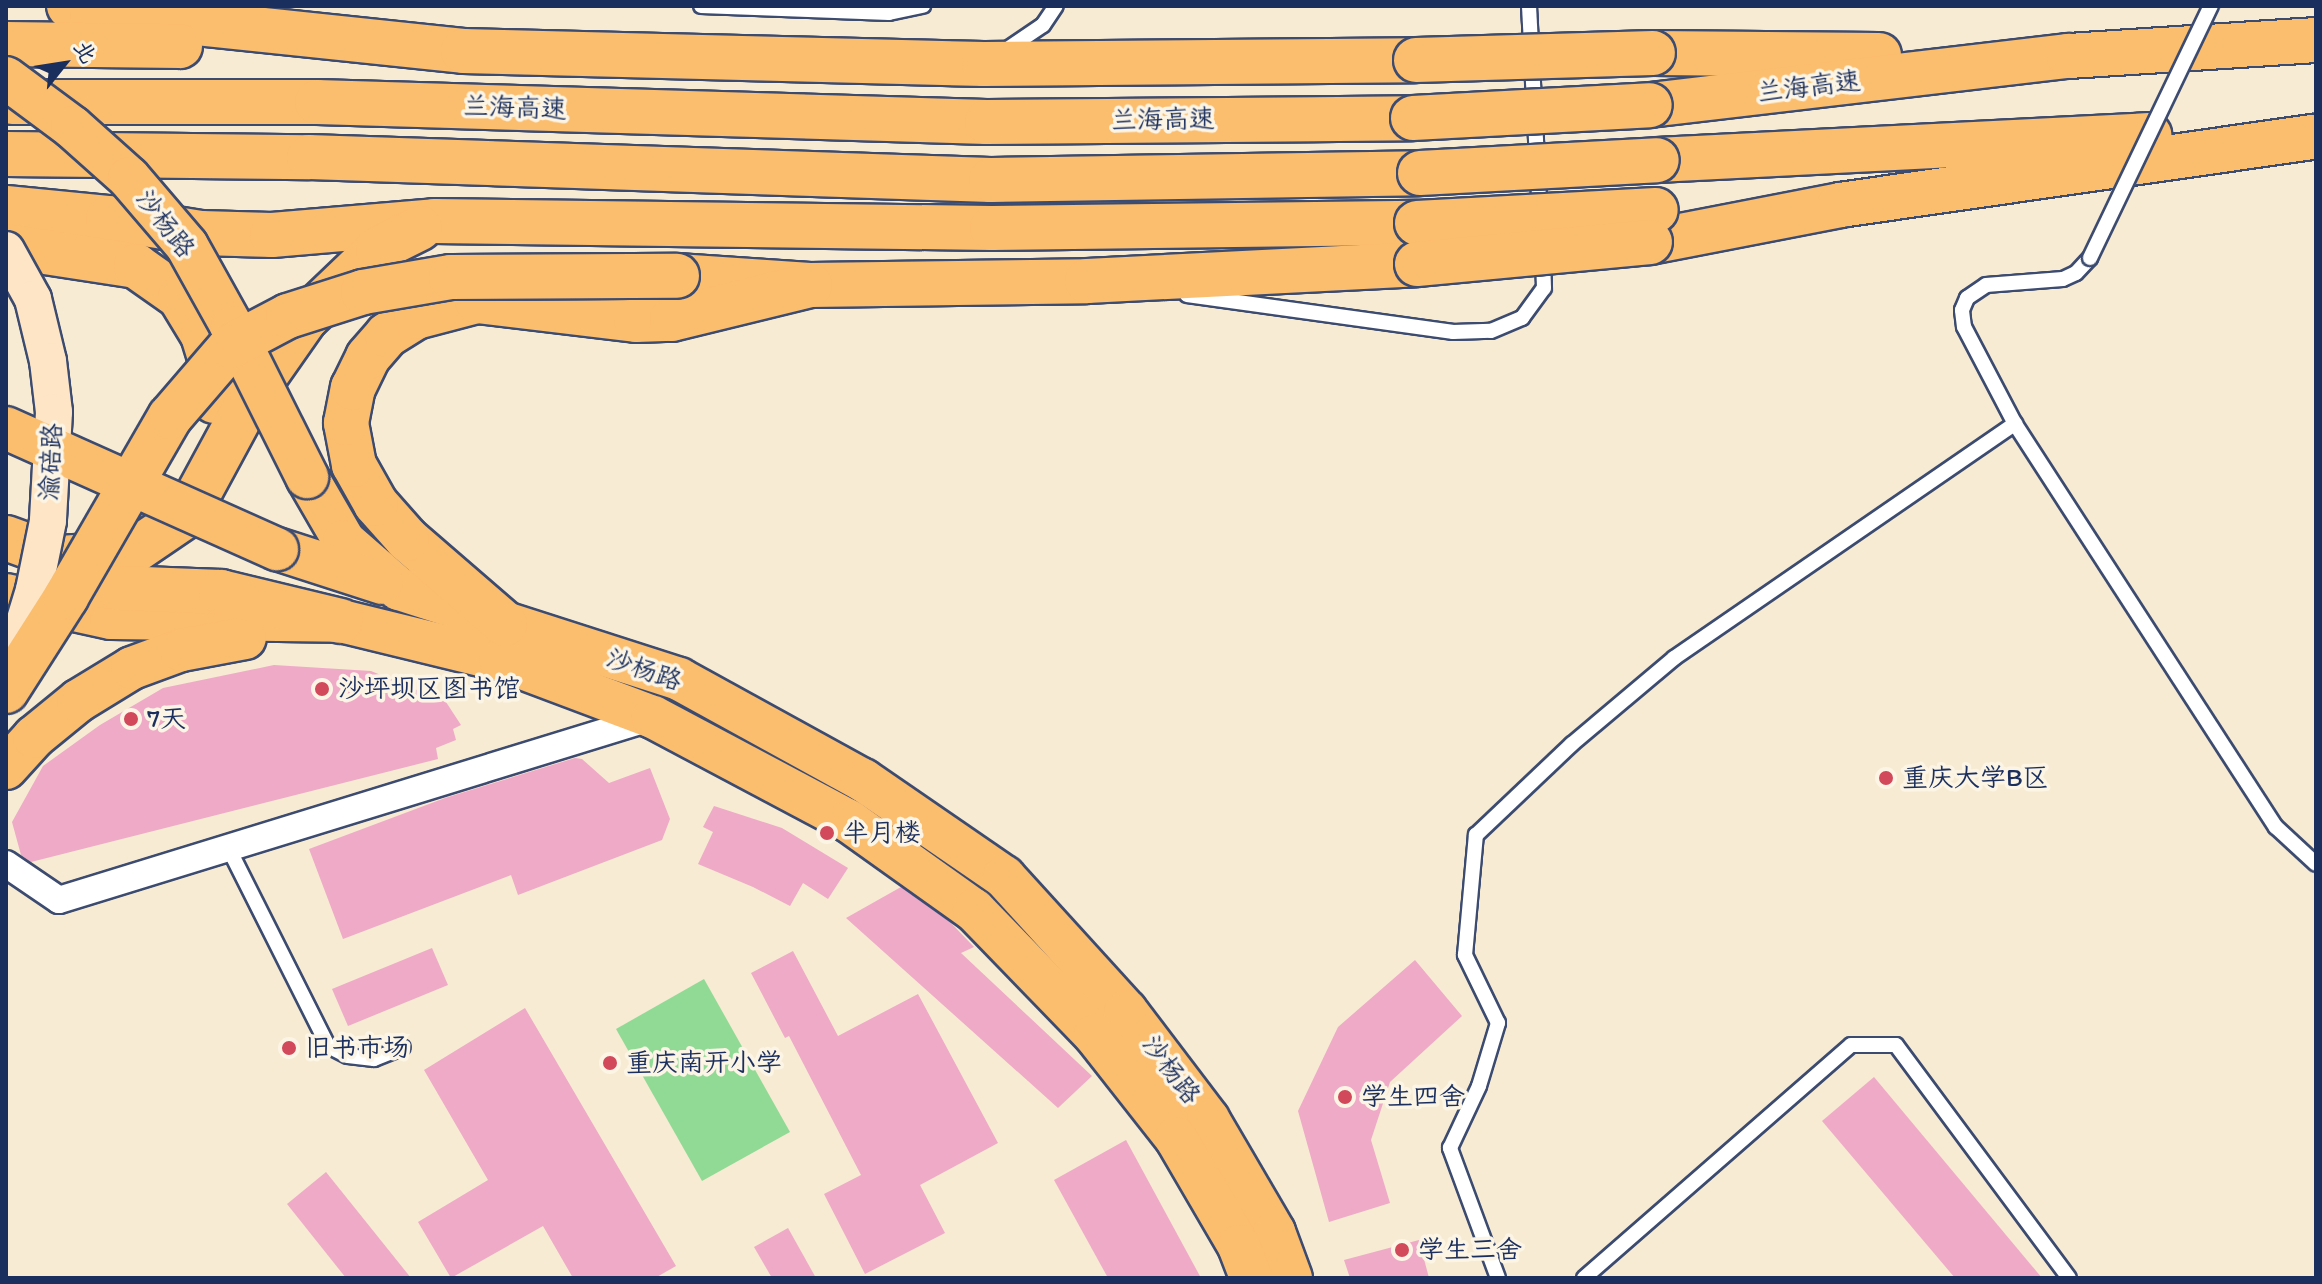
<!DOCTYPE html>
<meta charset="utf-8">
<style>
body{margin:0}
#map{position:relative;width:2322px;height:1284px;overflow:hidden;background:#f7ebd3;font-family:Itim,"LXGW WenKai TC",sans-serif}
div>[style]{position:absolute}
.green>*{inset:0;background:#90da96}
.building>*{inset:0;background:#eeaac7}
.roads{filter:drop-shadow(2px 0 #3c4b70) drop-shadow(-2px 0 #3c4b70) drop-shadow(0 2px #3c4b70) drop-shadow(0 -2px #3c4b70)}
.lane>*{height:14px;margin:-7px;padding:0 7px;transform-origin:7px;border-radius:7px;background:#fff}
.street>*{height:26px;margin:-13px;padding:0 13px;transform-origin:13px;border-radius:13px;background:#fff}
.primary>*{height:42px;margin:-21px;padding:0 21px;transform-origin:21px;border-radius:21px;background:#fbbd6e}
.highway>*{height:44px;margin:-22px;padding:0 22px;transform-origin:22px;border-radius:22px;background:#fbbd6e}
.bridges{filter:drop-shadow(2px 0 #3c4b70) drop-shadow(-2px 0 #3c4b70) drop-shadow(0 2px #3c4b70) drop-shadow(0 -2px #3c4b70)}
.lane-bridge>*{height:14px;margin:-7px;padding:0 7px;transform-origin:7px;border-radius:7px;background:#fff}
.secondary-bridge>*{height:36px;margin:-18px;padding:0 18px;transform-origin:18px;border-radius:18px;background:#fde5c5}
.primary-bridge>*{height:42px;margin:-21px;padding:0 21px;transform-origin:21px;border-radius:21px;background:#fbbd6e}
.highway-bridge>*{height:44px;margin:-22px;padding:0 22px;transform-origin:22px;border-radius:22px;background:#fbbd6e}
.dots>*{width:22px;height:22px;translate:-50% -50%;box-sizing:border-box;border:4px solid #fcf5e5;border-radius:50%}
span{translate:-50% -50%;white-space:nowrap;text-align:center;line-height:1.15;-webkit-text-stroke:7px #fcf5e5;paint-order:stroke}
.street-label{font-size:26px;color:#1b2f5e}
.poi-label{font-size:26px;color:#1b2f5e}
.left{translate:0 -50%;text-align:left}
.frame{position:absolute;inset:0;border:8px solid #1b2f5e;pointer-events:none}
.north{position:absolute;left:24px;top:24px;width:80px;height:80px;-webkit-text-stroke:6px #fcf5e5;paint-order:stroke;rotate:60deg;font-size:22px;font-weight:700;line-height:32px;text-align:center;color:#1b2f5e}
.north::after{content:'';display:block;margin:auto;width:28px;height:36px;background:#1b2f5e;clip-path:polygon(50% 0,100% 100%,50% 72%,0 100%)}
</style>
<div id="map">
<div class="green">
<div style="clip-path:polygon(704px 979px,790px 1132px,702px 1181px,616px 1029px)"></div>
</div>
<div class="building">
<div style="clip-path:polygon(274px 665px,371px 671px,446px 702px,461px 725px,453px 729px,456px 740px,436px 748px,438px 759px,31px 862px,21px 855px,12px 822px,43px 766px,100px 725px,163px 688px)"></div>
<div style="clip-path:polygon(575px 758px,582px 759px,609px 783px,650px 768px,670px 819px,662px 840px,518px 895px,511px 875px,343px 939px,309px 849px,445px 798px)"></div>
<div style="clip-path:polygon(714px 806px,782px 828px,848px 868px,828px 899px,803px 883px,790px 906px,753px 887px,698px 864px,713px 832px,703px 827px)"></div>
<div style="clip-path:polygon(901px 887px,950px 922px,974px 947px,961px 953px,1092px 1076px,1058px 1108px,846px 918px)"></div>
<div style="clip-path:polygon(432px 948px,448px 985px,348px 1026px,332px 989px)"></div>
<div style="clip-path:polygon(793px 951px,838px 1036px,918px 994px,998px 1143px,920px 1185px,945px 1233px,865px 1274px,824px 1194px,861px 1175px,789px 1036px,785px 1038px,751px 973px)"></div>
<div style="clip-path:polygon(1415px 960px,1462px 1016px,1390px 1082px,1371px 1140px,1390px 1203px,1329px 1222px,1298px 1111px,1338px 1027px)"></div>
<div style="clip-path:polygon(525px 1008px,676px 1266px,655px 1278px,573px 1278px,543px 1226px,451px 1278px,418px 1222px,488px 1180px,424px 1070px)"></div>
<div style="clip-path:polygon(1874px 1077px,2042px 1278px,1955px 1278px,1822px 1121px)"></div>
<div style="clip-path:polygon(1126px 1140px,1201px 1278px,1108px 1278px,1054px 1180px)"></div>
<div style="clip-path:polygon(326px 1172px,411px 1278px,346px 1278px,287px 1204px)"></div>
<div style="clip-path:polygon(788px 1228px,816px 1278px,772px 1278px,754px 1247px)"></div>
<div style="clip-path:polygon(1419px 1240px,1429px 1278px,1350px 1278px,1344px 1260px)"></div>
</div>
<div class="roads">
<div class="lane">
<div style="left:701px;top:6px;width:188px;rotate:2.1deg"></div>
<div style="left:889px;top:13px;width:35px;rotate:-12deg"></div>
<div style="left:1529px;top:6px;width:208px;rotate:87deg"></div>
<div style="left:1003px;top:52px;width:48px;rotate:-34deg"></div>
<div style="left:1043px;top:25px;width:23px;rotate:-56deg"></div>
<div style="left:1187px;top:295px;width:269px;rotate:7.9deg"></div>
<div style="left:1453px;top:332px;width:38px;rotate:-2deg"></div>
<div style="left:1491px;top:331px;width:34px;rotate:-23deg"></div>
<div style="left:1522px;top:318px;width:37px;rotate:-54deg"></div>
<div style="left:1544px;top:288px;width:33px;rotate:-92deg"></div>
<div style="left:2015px;top:424px;width:110px;rotate:-117.7deg"></div>
<div style="left:1964px;top:327px;width:17px;rotate:-97deg"></div>
<div style="left:1962px;top:310px;width:13px;rotate:-67deg"></div>
<div style="left:1967px;top:298px;width:23px;rotate:-34deg"></div>
<div style="left:1986px;top:285px;width:77px;rotate:-4.5deg"></div>
<div style="left:2063px;top:279px;width:14px;rotate:-25deg"></div>
<div style="left:2076px;top:273px;width:21px;rotate:-47deg"></div>
<div style="left:229px;top:849px;width:220px;rotate:63.3deg"></div>
<div style="left:328px;top:1046px;width:22px;rotate:27deg"></div>
<div style="left:348px;top:1056px;width:26px;rotate:7deg"></div>
<div style="left:374px;top:1059px;width:31px;rotate:-22deg"></div>
<div style="left:1498px;top:1278px;width:139px;rotate:-110.3deg"></div>
<div style="left:1450px;top:1148px;width:68px;rotate:-64.9deg"></div>
<div style="left:1479px;top:1086px;width:66px;rotate:-73.2deg"></div>
<div style="left:1498px;top:1023px;width:76px;rotate:-115.9deg"></div>
<div style="left:1465px;top:955px;width:121px;rotate:-84.8deg"></div>
<div style="left:1476px;top:835px;width:132px;rotate:-43.5deg"></div>
<div style="left:1572px;top:744px;width:133px;rotate:-40.1deg"></div>
<div style="left:1674px;top:658px;width:414px;rotate:-34.5deg"></div>
<div style="left:2015px;top:424px;width:480px;rotate:57.1deg"></div>
<div style="left:2276px;top:827px;width:54px;rotate:42.8deg"></div>
<div style="left:1584px;top:1278px;width:354px;rotate:-41.1deg"></div>
<div style="left:1851px;top:1045px;width:45px"></div>
<div style="left:1896px;top:1045px;width:290px;rotate:53.4deg"></div>
</div>
<div class="street">
<div style="left:6px;top:864px;width:64px;rotate:34.2deg"></div>
<div style="left:59px;top:900px;width:622px;rotate:-17.12deg"></div>
</div>
<div class="primary">
<div style="left:307px;top:477px;width:74px;rotate:60deg"></div>
<div style="left:344px;top:541px;width:73px;rotate:41.1deg"></div>
<div style="left:399px;top:589px;width:294px;rotate:17.8deg"></div>
<div style="left:679px;top:679px;width:210px;rotate:28.8deg"></div>
<div style="left:863px;top:780px;width:171px;rotate:34.5deg"></div>
<div style="left:1004px;top:877px;width:181px;rotate:47.7deg"></div>
<div style="left:1126px;top:1011px;width:136px;rotate:52.8deg"></div>
<div style="left:1208px;top:1119px;width:131px;rotate:59.7deg"></div>
<div style="left:1274px;top:1232px;width:49px;rotate:69.7deg"></div>
<div style="left:277px;top:549px;width:110px;rotate:17.9deg"></div>
<div style="left:6px;top:595px;width:107px;rotate:12.4deg"></div>
<div style="left:111px;top:618px;width:230px;rotate:0.7deg"></div>
<div style="left:341px;top:621px;width:165px;rotate:13.7deg"></div>
<div style="left:501px;top:660px;width:162px;rotate:20.6deg"></div>
<div style="left:653px;top:717px;width:222px;rotate:28deg"></div>
<div style="left:849px;top:821px;width:153px;rotate:35.5deg"></div>
<div style="left:974px;top:910px;width:174px;rotate:45.9deg"></div>
<div style="left:1095px;top:1035px;width:131px;rotate:51.8deg"></div>
<div style="left:1176px;top:1138px;width:125px;rotate:59.7deg"></div>
<div style="left:1239px;top:1246px;width:34px;rotate:69deg"></div>
<div style="left:6px;top:768px;width:42px;rotate:-47.9deg"></div>
<div style="left:34px;top:737px;width:57px;rotate:-39.3deg"></div>
<div style="left:78px;top:701px;width:63px;rotate:-31.4deg"></div>
<div style="left:132px;top:668px;width:52px;rotate:-20.2deg"></div>
<div style="left:181px;top:650px;width:65px;rotate:-10.6deg"></div>
</div>
<div class="highway">
<div style="left:69px;top:6px;width:24px;rotate:15deg"></div>
<div style="left:92px;top:12px;width:373px;rotate:6deg"></div>
<div style="left:463px;top:51px;width:521px;rotate:1.43deg"></div>
<div style="left:984px;top:64px;width:432px;rotate:-0.5deg"></div>
<div style="left:6px;top:44px;width:174px;rotate:0.7deg"></div>
<div style="left:1653px;top:53px;width:226px;rotate:0.5deg"></div>
<div style="left:12px;top:102px;width:305px"></div>
<div style="left:317px;top:102px;width:670px;rotate:1.71deg"></div>
<div style="left:987px;top:122px;width:426px;rotate:-0.5deg"></div>
<div style="left:1650px;top:105px;width:422px;rotate:-6.7deg"></div>
<div style="left:2069px;top:56px;width:248px;rotate:-3.7deg"></div>
<div style="left:6px;top:154px;width:303px;rotate:0.6deg"></div>
<div style="left:309px;top:157px;width:682px;rotate:1.93deg"></div>
<div style="left:991px;top:180px;width:429px;rotate:-0.9deg"></div>
<div style="left:1657px;top:160px;width:493px;rotate:-2.9deg"></div>
<div style="left:6px;top:208px;width:102px;rotate:5.6deg"></div>
<div style="left:108px;top:218px;width:94px;rotate:9.2deg"></div>
<div style="left:201px;top:233px;width:71px;rotate:1.6deg"></div>
<div style="left:272px;top:235px;width:163px;rotate:-4.9deg"></div>
<div style="left:434px;top:221px;width:558px;rotate:0.72deg"></div>
<div style="left:992px;top:228px;width:425px;rotate:-0.7deg"></div>
<div style="left:1650px;top:242px;width:194px;rotate:-11deg"></div>
<div style="left:1840px;top:205px;width:481px;rotate:-8.2deg"></div>
<div style="left:6px;top:246px;width:132px;rotate:8.7deg"></div>
<div style="left:136px;top:266px;width:54px;rotate:35.2deg"></div>
<div style="left:180px;top:297px;width:44px;rotate:58.8deg"></div>
<div style="left:203px;top:335px;width:39px;rotate:73deg"></div>
<div style="left:214px;top:372px;width:29px;rotate:90deg"></div>
<div style="left:677px;top:276px;width:133px;rotate:3.9deg"></div>
<div style="left:810px;top:285px;width:277px;rotate:-0.8deg"></div>
<div style="left:1087px;top:281px;width:330px;rotate:-2.9deg"></div>
<div style="left:6px;top:538px;width:59px;rotate:20deg"></div>
<div style="left:61px;top:558px;width:70px;rotate:-4.1deg"></div>
<div style="left:131px;top:553px;width:68px;rotate:-34.2deg"></div>
<div style="left:187px;top:515px;width:136px;rotate:-61.6deg"></div>
<div style="left:252px;top:395px;width:94px;rotate:-55deg"></div>
<div style="left:306px;top:318px;width:100px;rotate:-43.8deg"></div>
<div style="left:378px;top:249px;width:47px;rotate:-26.6deg"></div>
<div style="left:43px;top:577px;width:76px;rotate:8.3deg"></div>
<div style="left:118px;top:588px;width:103px;rotate:2.2deg"></div>
<div style="left:221px;top:592px;width:123px;rotate:13.6deg"></div>
<div style="left:505px;top:624px;width:130px;rotate:-139.1deg"></div>
<div style="left:407px;top:539px;width:47px;rotate:-131.5deg"></div>
<div style="left:376px;top:504px;width:45px;rotate:-119.4deg"></div>
<div style="left:354px;top:465px;width:43px;rotate:-100.8deg"></div>
<div style="left:346px;top:423px;width:36px;rotate:-79deg"></div>
<div style="left:353px;top:388px;width:34px;rotate:-64deg"></div>
<div style="left:368px;top:357px;width:29px;rotate:-49deg"></div>
<div style="left:387px;top:335px;width:34px;rotate:-32deg"></div>
<div style="left:416px;top:317px;width:63px;rotate:-14.7deg"></div>
<div style="left:477px;top:301px;width:160px;rotate:6.8deg"></div>
<div style="left:636px;top:320px;width:36px;rotate:-2deg"></div>
<div style="left:672px;top:319px;width:142px;rotate:-13.8deg"></div>
</div>
</div>
<div class="bridges">
<div class="lane-bridge">
<div style="left:2090px;top:258px;width:280px;rotate:-64.4deg"></div>
</div>
<div class="secondary-bridge">
<div style="left:6px;top:250px;width:56px;rotate:61.1deg"></div>
<div style="left:33px;top:299px;width:64px;rotate:76.4deg"></div>
<div style="left:48px;top:361px;width:51px;rotate:83.3deg"></div>
<div style="left:54px;top:412px;width:109px;rotate:93.2deg"></div>
<div style="left:48px;top:521px;width:70px;rotate:101.5deg"></div>
<div style="left:34px;top:590px;width:78px;rotate:107deg"></div>
</div>
<div class="primary-bridge">
<div style="left:6px;top:78px;width:82px;rotate:36.6deg"></div>
<div style="left:72px;top:127px;width:76px;rotate:41.8deg"></div>
<div style="left:129px;top:178px;width:89px;rotate:49.5deg"></div>
<div style="left:187px;top:246px;width:93px;rotate:60.9deg"></div>
<div style="left:232px;top:327px;width:168px;rotate:63.4deg"></div>
<div style="left:6px;top:428px;width:297px;rotate:24.1deg"></div>
</div>
<div class="highway-bridge">
<div style="left:1416px;top:60px;width:237px;rotate:-1.7deg"></div>
<div style="left:1413px;top:118px;width:237px;rotate:-3.1deg"></div>
<div style="left:1420px;top:173px;width:237px;rotate:-3.1deg"></div>
<div style="left:1417px;top:223px;width:239px;rotate:-3.1deg"></div>
<div style="left:1417px;top:264px;width:234px;rotate:-5.4deg"></div>
<div style="left:6px;top:691px;width:112px;rotate:-57.4deg"></div>
<div style="left:66px;top:597px;width:208px;rotate:-60deg"></div>
<div style="left:170px;top:417px;width:94px;rotate:-49.3deg"></div>
<div style="left:231px;top:346px;width:64px;rotate:-27.8deg"></div>
<div style="left:288px;top:316px;width:79px;rotate:-17.7deg"></div>
<div style="left:363px;top:292px;width:89px;rotate:-9.7deg"></div>
<div style="left:451px;top:277px;width:226px;rotate:-0.3deg"></div>
</div>
</div>
<div class="dots">
<div style="left:322px;top:689px;background:#d1495b"></div>
<div style="left:131px;top:719px;background:#d1495b"></div>
<div style="left:1886px;top:778px;background:#d1495b"></div>
<div style="left:827px;top:833px;background:#d1495b"></div>
<div style="left:289px;top:1048px;background:#d1495b"></div>
<div style="left:610px;top:1063px;background:#d1495b"></div>
<div style="left:1345px;top:1097px;background:#d1495b"></div>
<div style="left:1402px;top:1250px;background:#d1495b"></div>
</div>
<div class="street-label">
<span style="left:1809px;top:87px;rotate:-7deg">兰海高速</span>
<span style="left:515px;top:108px;rotate:2deg">兰海高速</span>
<span style="left:1163px;top:120px;rotate:-1deg">兰海高速</span>
<span style="left:165px;top:224px;rotate:52deg">沙杨路</span>
<span style="left:51px;top:462px;rotate:-87deg">渝碚路</span>
<span style="left:644px;top:670px;rotate:19deg">沙杨路</span>
<span style="left:1171px;top:1070px;rotate:53deg">沙杨路</span>
</div>
<div class="poi-label">
<span class="left" style="left:338px;top:689px">沙坪坝区图书馆</span>
<span class="left" style="left:147px;top:719px">7天</span>
<span class="left" style="left:1902px;top:778px">重庆大学B区</span>
<span class="left" style="left:843px;top:833px">半月楼</span>
<span class="left" style="left:305px;top:1048px">旧书市场</span>
<span class="left" style="left:626px;top:1063px">重庆南开小学</span>
<span class="left" style="left:1361px;top:1097px">学生四舍</span>
<span class="left" style="left:1418px;top:1250px">学生三舍</span>
</div>
<div class="frame"></div>
<div class="north">北</div>
</div>
